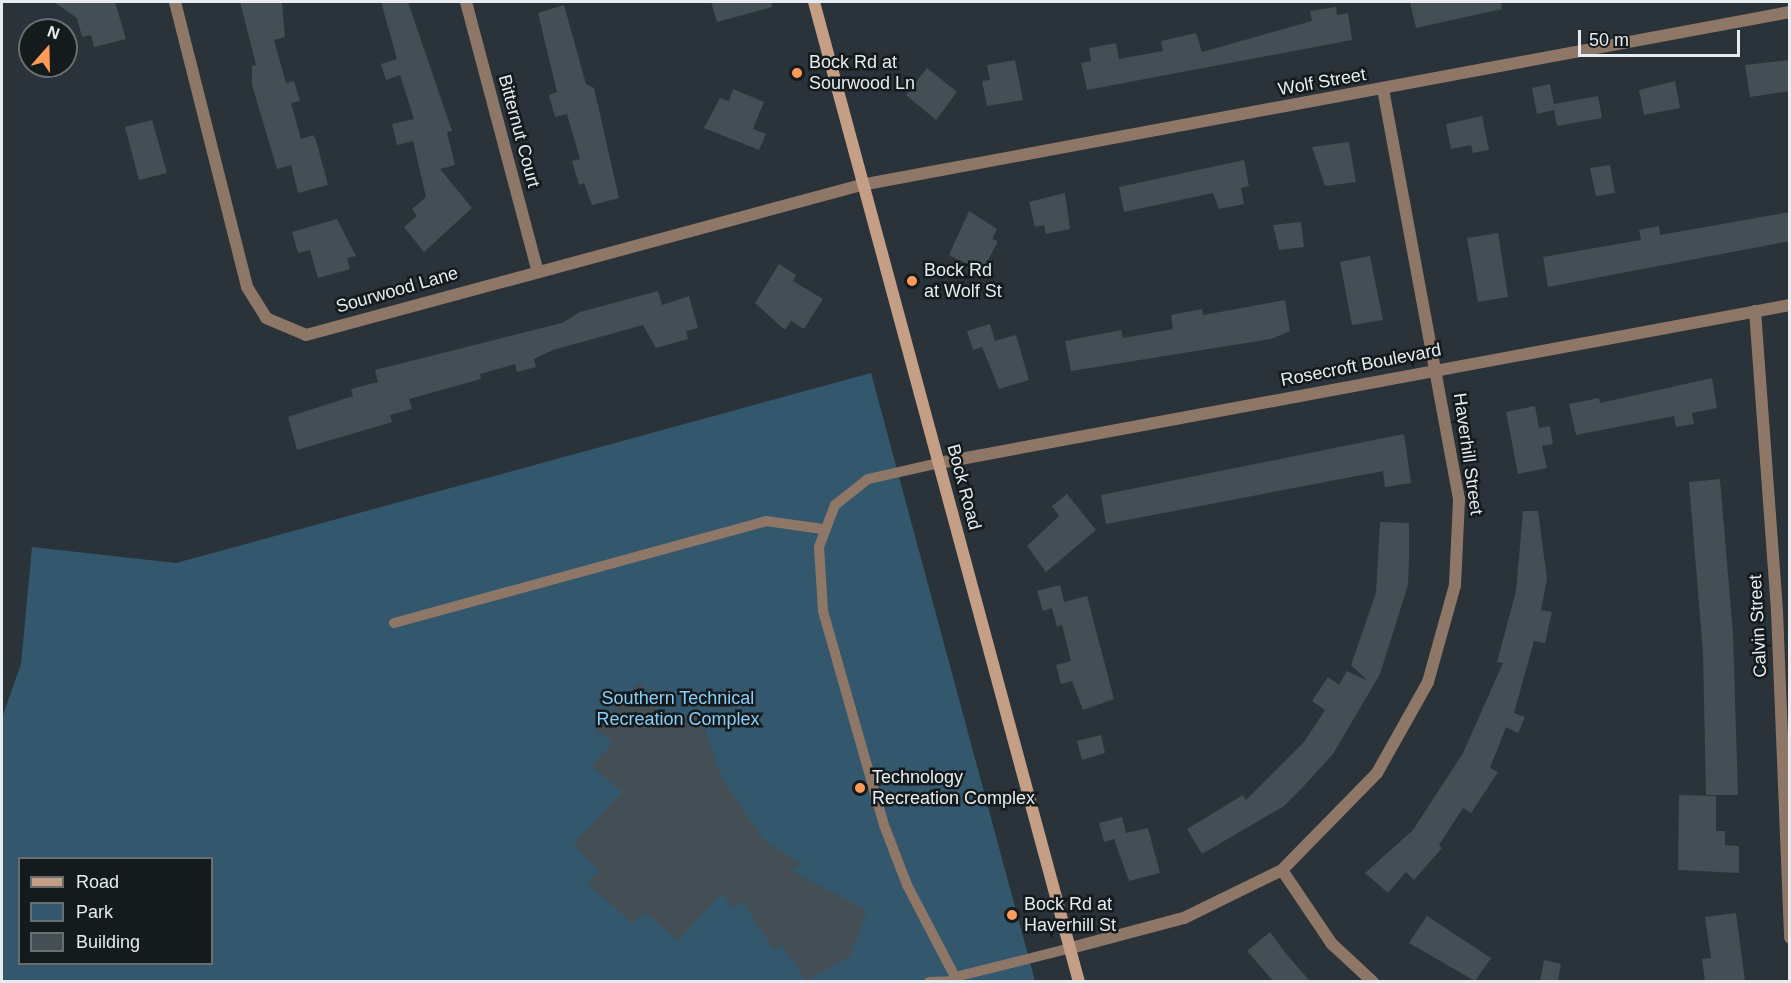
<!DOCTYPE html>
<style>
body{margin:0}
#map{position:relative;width:1791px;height:983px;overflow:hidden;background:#293339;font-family:Arial,sans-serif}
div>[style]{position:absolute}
.green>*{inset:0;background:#33586d}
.building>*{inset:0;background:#444e55}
.service>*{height:10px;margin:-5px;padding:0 5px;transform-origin:5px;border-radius:5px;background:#8f7768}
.minor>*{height:12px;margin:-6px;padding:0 6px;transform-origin:6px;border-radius:6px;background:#8f7768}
.secondary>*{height:12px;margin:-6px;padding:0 6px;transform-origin:6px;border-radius:6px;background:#c59e86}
.dots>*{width:16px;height:16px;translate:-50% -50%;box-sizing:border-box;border:3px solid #151a1c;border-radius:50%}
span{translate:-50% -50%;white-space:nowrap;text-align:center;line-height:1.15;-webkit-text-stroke:5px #151a1c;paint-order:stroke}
.poi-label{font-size:18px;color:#e6ecf0}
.left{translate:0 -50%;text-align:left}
.street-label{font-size:18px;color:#e6ecf0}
.park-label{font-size:18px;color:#88cef7}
.frame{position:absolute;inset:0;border:3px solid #e6ecf0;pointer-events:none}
.legend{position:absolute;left:18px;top:857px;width:195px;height:108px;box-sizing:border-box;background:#151a1c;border:2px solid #696e71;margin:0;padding:8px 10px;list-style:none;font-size:18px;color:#e6ecf0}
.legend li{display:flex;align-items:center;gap:12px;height:30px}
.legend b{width:30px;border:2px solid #696e71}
.north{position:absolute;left:18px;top:18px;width:60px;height:60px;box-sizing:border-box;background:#151a1c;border:2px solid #696e71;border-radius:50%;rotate:20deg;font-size:16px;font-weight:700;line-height:24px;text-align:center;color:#e6ecf0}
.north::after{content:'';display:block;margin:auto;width:21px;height:27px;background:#ff9b59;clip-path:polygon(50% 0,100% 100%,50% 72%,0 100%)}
.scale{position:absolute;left:1578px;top:30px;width:162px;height:27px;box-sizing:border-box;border:3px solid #e6ecf0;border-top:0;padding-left:8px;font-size:18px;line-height:21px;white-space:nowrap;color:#e6ecf0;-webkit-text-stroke:4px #151a1c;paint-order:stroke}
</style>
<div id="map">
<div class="green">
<div style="clip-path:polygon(evenodd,871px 373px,1035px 981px,2px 981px,2px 718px,21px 664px,32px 547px,176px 563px,871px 373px,20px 858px,212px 858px,212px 964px,20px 964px,20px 858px)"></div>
</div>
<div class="building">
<div style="clip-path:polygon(54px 2px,115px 2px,126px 39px,94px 47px,91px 35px,82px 37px,77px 18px)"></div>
<div style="clip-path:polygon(240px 2px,282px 2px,285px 37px,274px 40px,286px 83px,294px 81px,300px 101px,291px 103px,301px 139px,313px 135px,316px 140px,328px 185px,298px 193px,291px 165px,277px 169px,252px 85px,252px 66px,256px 65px)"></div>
<div style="clip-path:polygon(381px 2px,408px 2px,452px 131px,447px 132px,455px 165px,440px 169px,472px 208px,424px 252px,404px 227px,417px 216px,412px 209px,426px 197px,413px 141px,397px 145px,392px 124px,414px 119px,400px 75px,386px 80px,381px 64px,397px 59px)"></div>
<div style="clip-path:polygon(711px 2px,771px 2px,772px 7px,717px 22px)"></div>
<div style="clip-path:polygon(1410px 2px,1501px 2px,1502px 9px,1416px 28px)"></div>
<div style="clip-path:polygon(564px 5px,586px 84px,594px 88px,619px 198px,592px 205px,584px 183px,579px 185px,572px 161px,580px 159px,567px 114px,555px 117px,549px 95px,557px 92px,538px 13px)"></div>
<div style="clip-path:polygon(1336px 7px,1337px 15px,1348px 13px,1352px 40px,1087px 90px,1081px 63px,1091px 61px,1089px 48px,1116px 43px,1119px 59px,1163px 51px,1161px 41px,1196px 33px,1202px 52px,1312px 21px,1310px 11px)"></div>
<div style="clip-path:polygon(1015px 60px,1023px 100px,987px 106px,982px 81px,990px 80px,987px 65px)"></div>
<div style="clip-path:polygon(1790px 60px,1790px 91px,1750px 97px,1745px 65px)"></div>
<div style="clip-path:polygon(927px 68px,957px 92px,936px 120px,906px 95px)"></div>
<div style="clip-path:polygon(1675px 81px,1680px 108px,1644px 115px,1639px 90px)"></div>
<div style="clip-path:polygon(1550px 84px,1554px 104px,1598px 96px,1602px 118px,1557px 126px,1554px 110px,1537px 114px,1532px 88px)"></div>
<div style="clip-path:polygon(733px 89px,764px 102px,753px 129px,766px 134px,759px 150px,704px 128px,720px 98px,729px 101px)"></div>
<div style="clip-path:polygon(1482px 116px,1489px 150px,1473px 153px,1471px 145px,1451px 149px,1446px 124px)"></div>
<div style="clip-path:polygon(152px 120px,167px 173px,139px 180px,125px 127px)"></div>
<div style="clip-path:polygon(1349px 142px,1356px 182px,1325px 186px,1312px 147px)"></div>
<div style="clip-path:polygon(1244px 160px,1249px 186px,1241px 188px,1244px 204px,1219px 209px,1213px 193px,1124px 212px,1119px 187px)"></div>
<div style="clip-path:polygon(1610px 165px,1615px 193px,1596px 196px,1590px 168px)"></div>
<div style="clip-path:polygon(1065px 193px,1070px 229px,1046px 234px,1044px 225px,1035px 227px,1029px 202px)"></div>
<div style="clip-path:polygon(969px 211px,997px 229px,992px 239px,998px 241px,982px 272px,949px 255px)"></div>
<div style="clip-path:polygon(1790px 212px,1790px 241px,1548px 287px,1543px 257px,1641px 240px,1639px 230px,1659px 226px,1660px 235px)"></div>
<div style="clip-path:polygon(337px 219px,356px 256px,347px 258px,350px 269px,318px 278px,310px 250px,298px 253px,292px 232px)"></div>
<div style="clip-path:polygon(1301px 222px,1304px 247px,1279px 250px,1273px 225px)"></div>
<div style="clip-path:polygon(1498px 233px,1508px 297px,1478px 302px,1467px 238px)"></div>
<div style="clip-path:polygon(1370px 256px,1383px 320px,1352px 325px,1340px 262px)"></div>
<div style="clip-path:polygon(779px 264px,796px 275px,793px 281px,823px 299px,804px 329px,791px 321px,785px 330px,755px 303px)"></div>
<div style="clip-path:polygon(658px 291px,662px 305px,689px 296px,698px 328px,686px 331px,688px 339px,656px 348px,643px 325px,553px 350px,534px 359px,536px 367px,517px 372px,515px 364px,480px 374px,481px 379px,409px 399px,412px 409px,390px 415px,392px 422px,297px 450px,288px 417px,353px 396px,351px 389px,378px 382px,375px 370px,562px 323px,580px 312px)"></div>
<div style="clip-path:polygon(1285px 300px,1290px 331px,1271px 339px,1071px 371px,1065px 341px,1121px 330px,1123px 338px,1173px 329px,1171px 315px,1202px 309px,1203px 315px)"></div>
<div style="clip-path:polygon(990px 324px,995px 341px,1016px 335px,1029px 380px,999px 389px,982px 347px,973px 350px,967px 331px)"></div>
<div style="clip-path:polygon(1712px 378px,1717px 408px,1692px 413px,1694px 424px,1676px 427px,1674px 416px,1576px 435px,1569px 404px,1599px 398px,1600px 403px)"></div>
<div style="clip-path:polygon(1535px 406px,1539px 428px,1550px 426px,1553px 444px,1542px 446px,1547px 468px,1518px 474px,1506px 412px)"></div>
<div style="clip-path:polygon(1404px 434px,1411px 483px,1385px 487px,1383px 471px,1106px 524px,1101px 495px)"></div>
<div style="clip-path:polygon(1720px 479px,1733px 634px,1738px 795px,1706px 795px,1703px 653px,1689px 482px)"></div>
<div style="clip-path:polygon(1067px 494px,1096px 530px,1046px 572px,1027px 546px,1059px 516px,1052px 506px)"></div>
<div style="clip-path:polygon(1523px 511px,1538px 511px,1547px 579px,1541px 610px,1552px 612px,1545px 643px,1534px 641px,1514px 713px,1525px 717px,1518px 733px,1506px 727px,1490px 768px,1498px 772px,1471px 813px,1463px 808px,1439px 845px,1442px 848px,1414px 880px,1406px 872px,1388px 893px,1365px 873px,1413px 830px,1463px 753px,1503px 663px,1497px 662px,1516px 591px)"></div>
<div style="clip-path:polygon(1380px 522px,1409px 523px,1409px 560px,1408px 585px,1380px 674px,1333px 754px,1302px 788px,1284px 806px,1202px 854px,1187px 829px,1243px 795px,1246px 800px,1304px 742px,1325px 710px,1312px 701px,1328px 677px,1339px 685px,1347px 671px,1368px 681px,1351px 665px,1376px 593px)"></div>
<div style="clip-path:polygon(1060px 585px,1064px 602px,1087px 596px,1114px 699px,1083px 710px,1072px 681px,1061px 684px,1056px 665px,1071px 661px,1062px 625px,1057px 627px,1052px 608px,1043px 611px,1037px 591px)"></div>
<div style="clip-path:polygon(640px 682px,665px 722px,700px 715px,721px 777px,764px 840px,801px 864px,791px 870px,867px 911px,850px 956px,806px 981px,782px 945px,774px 950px,742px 901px,732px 908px,722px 893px,678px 941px,645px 912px,633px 924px,587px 883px,599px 870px,573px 845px,622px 792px,592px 766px,614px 741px,595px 731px)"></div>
<div style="clip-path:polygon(1101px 735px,1105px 753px,1082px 760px,1077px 741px)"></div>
<div style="clip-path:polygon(1679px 795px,1716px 796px,1716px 831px,1725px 831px,1725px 845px,1739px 846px,1739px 873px,1678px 870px)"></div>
<div style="clip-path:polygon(1122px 817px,1126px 833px,1148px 828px,1160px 873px,1129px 881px,1114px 839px,1104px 842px,1099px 823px)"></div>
<div style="clip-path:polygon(1736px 913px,1745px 981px,1705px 981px,1702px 959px,1711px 958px,1705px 917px)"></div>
<div style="clip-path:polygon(1427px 916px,1491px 958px,1475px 981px,1409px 943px)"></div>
<div style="clip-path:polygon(1270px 932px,1287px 955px,1310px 981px,1273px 981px,1247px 951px)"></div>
<div style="clip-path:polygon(1544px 960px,1561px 964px,1558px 981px,1540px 981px)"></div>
</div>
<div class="service">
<div style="left:939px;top:463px;width:73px;rotate:167.3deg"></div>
<div style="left:868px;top:479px;width:42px;rotate:141.8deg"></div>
<div style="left:835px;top:505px;width:45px;rotate:110.9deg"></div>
<div style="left:819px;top:547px;width:64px;rotate:86.4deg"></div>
<div style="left:823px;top:611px;width:223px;rotate:74.1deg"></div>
<div style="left:884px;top:825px;width:64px;rotate:69deg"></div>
<div style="left:907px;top:885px;width:104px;rotate:62.4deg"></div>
<div style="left:955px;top:977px;width:120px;rotate:-14deg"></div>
<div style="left:394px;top:623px;width:386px;rotate:-15.3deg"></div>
<div style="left:766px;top:521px;width:57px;rotate:8.1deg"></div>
<div style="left:929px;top:982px;width:27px;rotate:-2deg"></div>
</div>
<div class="minor">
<div style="left:175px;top:2px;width:294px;rotate:75.8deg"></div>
<div style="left:247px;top:287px;width:36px;rotate:58deg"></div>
<div style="left:266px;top:318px;width:43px;rotate:23deg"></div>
<div style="left:306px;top:335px;width:575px;rotate:-15.12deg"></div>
<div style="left:861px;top:185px;width:945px;rotate:-10.55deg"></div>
<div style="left:466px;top:2px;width:276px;rotate:75.1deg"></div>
<div style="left:1755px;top:311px;width:301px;rotate:85.8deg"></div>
<div style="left:1777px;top:611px;width:327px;rotate:87.7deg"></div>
<div style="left:939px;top:463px;width:866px;rotate:-10.52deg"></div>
<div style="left:1282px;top:870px;width:89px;rotate:56deg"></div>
<div style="left:1332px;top:944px;width:56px;rotate:42.8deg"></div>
<div style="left:1071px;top:948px;width:117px;rotate:-14.9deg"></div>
<div style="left:1184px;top:918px;width:109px;rotate:-26.1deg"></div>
<div style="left:1282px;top:870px;width:136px;rotate:-45.6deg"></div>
<div style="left:1377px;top:773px;width:104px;rotate:-60.7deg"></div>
<div style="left:1428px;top:682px;width:101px;rotate:-74.4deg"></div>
<div style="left:1455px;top:585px;width:86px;rotate:-87.3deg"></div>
<div style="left:1459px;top:499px;width:417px;rotate:-100.5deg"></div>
</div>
<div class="secondary">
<div style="left:814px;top:2px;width:1015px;rotate:74.87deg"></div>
</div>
<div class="dots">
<div style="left:797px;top:73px;background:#ff9b59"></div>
<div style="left:912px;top:281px;background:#ff9b59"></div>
<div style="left:860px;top:788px;background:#ff9b59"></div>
<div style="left:1012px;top:915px;background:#ff9b59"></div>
</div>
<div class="poi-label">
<span class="left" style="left:809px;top:73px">Bock Rd at<br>Sourwood Ln</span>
<span class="left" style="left:924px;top:281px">Bock Rd<br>at Wolf St</span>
<span class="left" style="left:872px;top:788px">Technology<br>Recreation Complex</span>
<span class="left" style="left:1024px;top:915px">Bock Rd at<br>Haverhill St</span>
</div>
<div class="street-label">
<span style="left:1322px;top:82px;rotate:-10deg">Wolf Street</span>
<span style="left:519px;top:131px;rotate:75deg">Bitternut Court</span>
<span style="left:397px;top:290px;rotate:-16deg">Sourwood Lane</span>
<span style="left:1361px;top:365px;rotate:-11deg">Rosecroft Boulevard</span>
<span style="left:1468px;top:454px;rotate:82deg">Haverhill Street</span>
<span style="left:964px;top:487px;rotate:75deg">Bock Road</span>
<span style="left:1758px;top:626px;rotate:-93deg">Calvin Street</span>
</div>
<div class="park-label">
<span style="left:678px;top:709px">Southern Technical<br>Recreation Complex</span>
</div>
<div class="frame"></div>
<ul class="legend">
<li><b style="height:8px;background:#c59e86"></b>Road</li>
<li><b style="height:16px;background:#33586d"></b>Park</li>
<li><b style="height:16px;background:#444e55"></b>Building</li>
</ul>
<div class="north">N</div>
<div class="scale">50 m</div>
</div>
